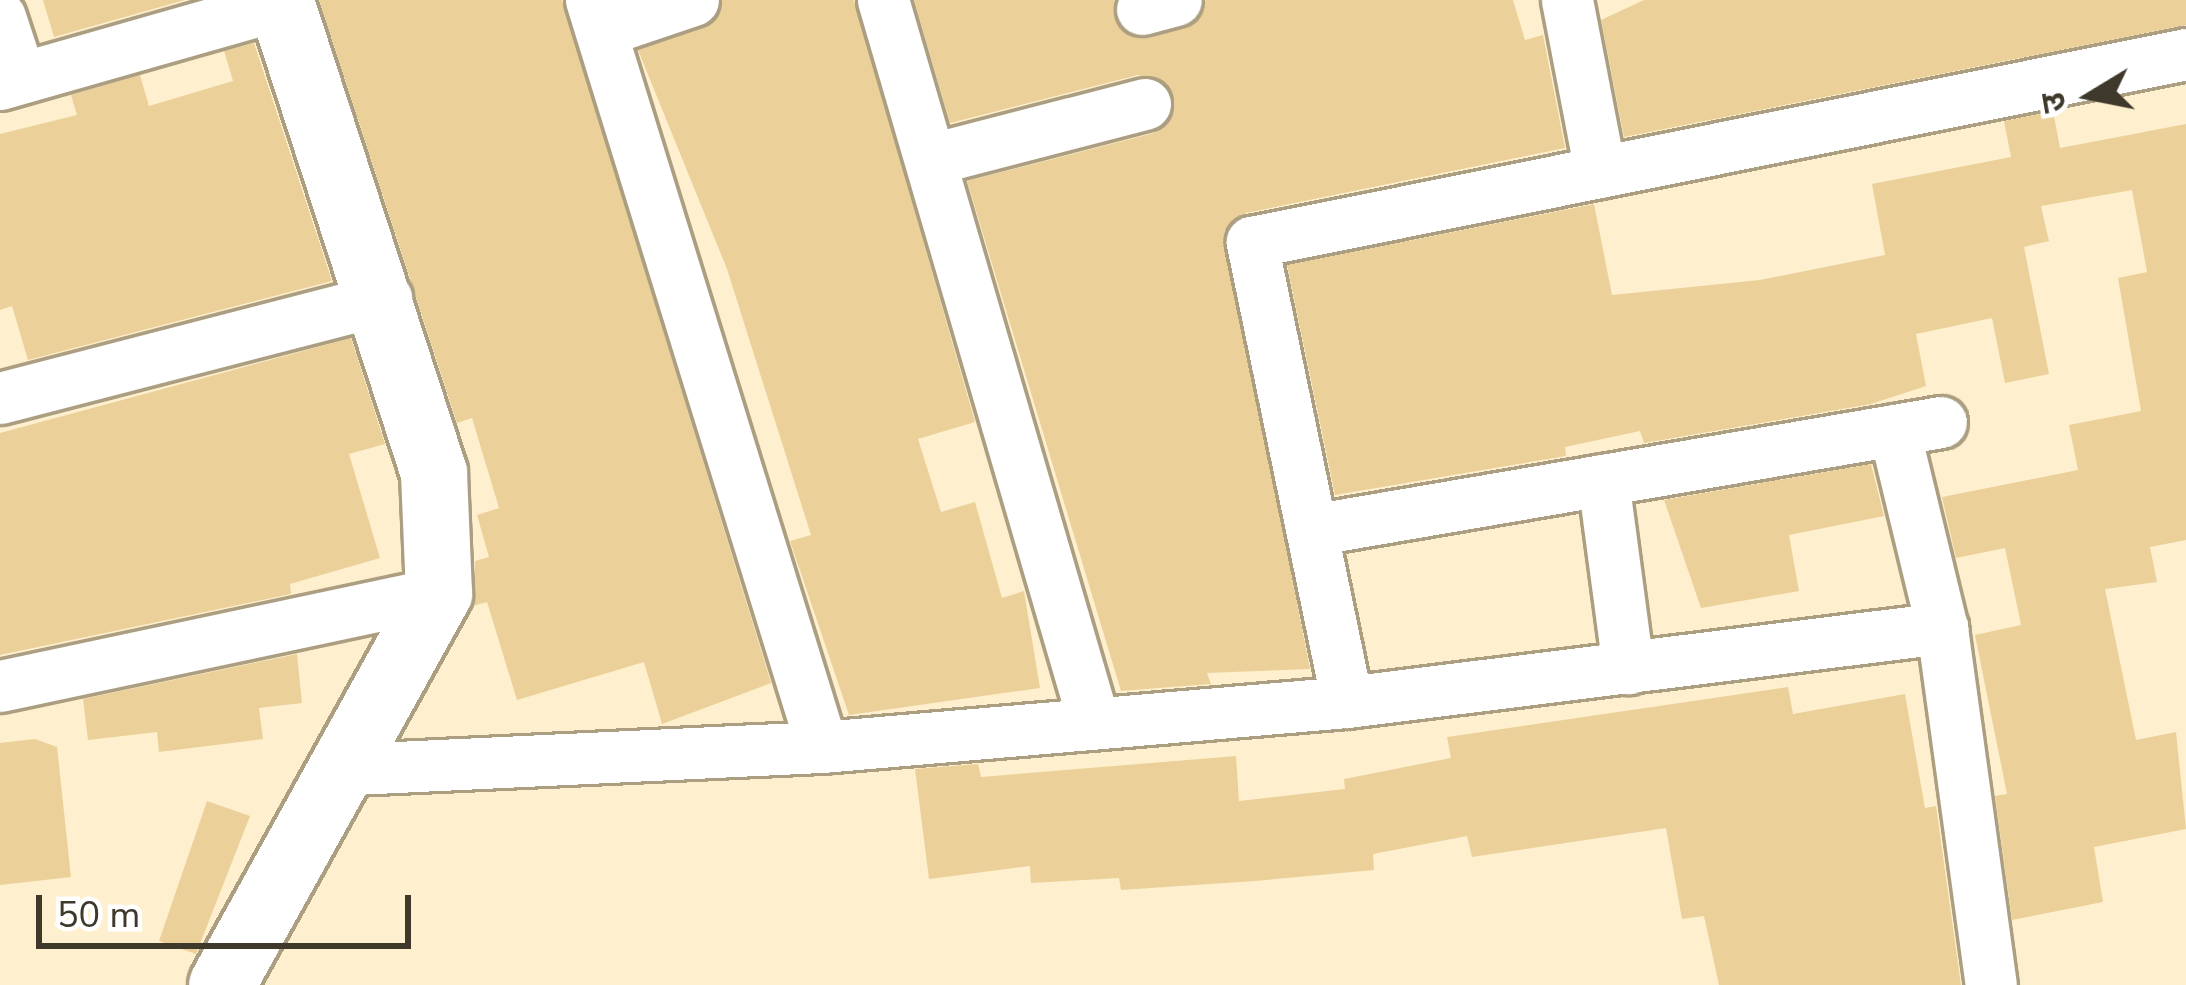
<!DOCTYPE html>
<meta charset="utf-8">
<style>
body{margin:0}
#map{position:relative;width:2186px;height:985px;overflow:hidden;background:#feefcf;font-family:"Nunito Sans","Noto Sans Devanagari",sans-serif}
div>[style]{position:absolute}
.building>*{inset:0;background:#ebd199}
.roads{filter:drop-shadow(3px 0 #ac9e80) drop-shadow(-3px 0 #ac9e80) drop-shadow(0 3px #ac9e80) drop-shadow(0 -3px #ac9e80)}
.street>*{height:51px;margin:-25.5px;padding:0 25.5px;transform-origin:25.5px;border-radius:25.5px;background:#fff}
.secondary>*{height:66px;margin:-33px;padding:0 33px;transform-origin:33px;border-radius:33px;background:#fff}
span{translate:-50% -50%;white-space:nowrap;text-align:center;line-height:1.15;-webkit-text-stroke:12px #fff;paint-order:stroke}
.north{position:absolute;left:2030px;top:36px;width:120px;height:120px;-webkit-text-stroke:9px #fff;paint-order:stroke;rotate:260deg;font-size:33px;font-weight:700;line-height:48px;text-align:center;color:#3f392c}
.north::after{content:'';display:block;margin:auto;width:42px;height:54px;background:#3f392c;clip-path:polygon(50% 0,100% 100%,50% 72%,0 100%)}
.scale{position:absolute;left:36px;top:895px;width:375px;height:54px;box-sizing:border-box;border:6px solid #3f392c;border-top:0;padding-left:15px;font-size:36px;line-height:42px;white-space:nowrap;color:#3f392c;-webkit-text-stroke:9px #fff;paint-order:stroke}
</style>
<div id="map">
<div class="building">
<div style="clip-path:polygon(43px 0,185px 0,54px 37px)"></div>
<div style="clip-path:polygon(319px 0,562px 0,771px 683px,662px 724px,644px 662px,517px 700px,487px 602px,473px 606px,475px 561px,489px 557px,477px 515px,499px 508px,472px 418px,457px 423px)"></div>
<div style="clip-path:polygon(722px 0,854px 0,975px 422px,918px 439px,941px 512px,975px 502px,1002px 598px,1024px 591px,1040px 688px,849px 715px,790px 541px,811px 535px,727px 269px,638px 50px,704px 28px)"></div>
<div style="clip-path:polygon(914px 0,1114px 0,1120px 29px,1149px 38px,1196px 22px,1206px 0,1513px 0,1525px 40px,1543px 35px,1565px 148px,1246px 213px,1224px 231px,1310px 669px,1207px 673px,1211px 684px,1121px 691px,967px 181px,1154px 133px,1174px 111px,1167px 84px,1138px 75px,950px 123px)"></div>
<div style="clip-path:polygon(1644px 0,2186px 0,2186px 25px,1624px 137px,1601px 20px)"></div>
<div style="clip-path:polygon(254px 43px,332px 281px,28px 360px,12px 306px,0 310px,0 134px,77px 115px,71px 95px,140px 75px,149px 106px,233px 81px,224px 51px)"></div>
<div style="clip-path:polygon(2053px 111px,2060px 148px,2186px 124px,2186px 540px,2150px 547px,2157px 582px,2105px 589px,2136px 740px,2176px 732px,2186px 829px,2094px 847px,2103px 902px,2012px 920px,1995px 796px,2007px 794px,1975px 635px,2021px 625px,2005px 548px,1956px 558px,1942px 497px,2078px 470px,2069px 425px,2141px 411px,2118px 278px,2147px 272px,2132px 190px,2041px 206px,2049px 241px,2024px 247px,2049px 374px,2005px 383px,1992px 318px,1916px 334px,1926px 386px,1871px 404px,1644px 443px,1640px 431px,1565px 447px,1566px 456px,1335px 495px,1287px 265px,1594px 204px,1612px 295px,1760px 280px,1885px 255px,1872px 184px,2011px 157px,2004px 121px)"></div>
<div style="clip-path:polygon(351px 338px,385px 444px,349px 454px,380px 558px,290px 584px,291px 594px,0 655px,0 433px)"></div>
<div style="clip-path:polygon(1871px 464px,1884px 516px,1789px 535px,1799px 591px,1701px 608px,1664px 500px)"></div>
<div style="clip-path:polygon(297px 654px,302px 703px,259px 708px,263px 739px,159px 752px,157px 732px,88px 740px,83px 699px)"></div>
<div style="clip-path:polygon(1788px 687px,1793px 714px,1905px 694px,1925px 808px,1936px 806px,1961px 985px,1719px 985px,1704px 916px,1682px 919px,1666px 828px,1472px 857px,1467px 836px,1373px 854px,1374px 870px,1255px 881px,1121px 890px,1119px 878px,1031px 883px,1030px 866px,929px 879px,915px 769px,978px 764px,981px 777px,1236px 756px,1239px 801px,1345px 789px,1344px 779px,1451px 758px,1447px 737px)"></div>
<div style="clip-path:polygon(35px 739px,57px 747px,71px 877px,0 885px,0 743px)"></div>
<div style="clip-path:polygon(207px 801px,250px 816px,196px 954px,159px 941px)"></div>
</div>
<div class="roads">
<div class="street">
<div style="left:591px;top:0;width:782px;rotate:72.82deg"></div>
<div style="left:883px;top:0;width:753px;rotate:73.73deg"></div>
<div style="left:1567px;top:0;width:175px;rotate:79.1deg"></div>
<div style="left:1142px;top:9px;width:35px;rotate:-15deg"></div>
<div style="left:0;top:17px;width:64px;rotate:71.8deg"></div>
<div style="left:601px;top:31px;width:97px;rotate:-18.6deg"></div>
<div style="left:0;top:84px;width:292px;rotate:-15.9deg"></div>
<div style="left:932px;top:159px;width:220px;rotate:-14.5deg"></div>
<div style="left:0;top:398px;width:399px;rotate:-14.5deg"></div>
<div style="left:1894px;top:430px;width:204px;rotate:76.4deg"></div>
<div style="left:1603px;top:480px;width:190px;rotate:82.4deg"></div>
<div style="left:1317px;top:529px;width:633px;rotate:-9.73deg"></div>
<div style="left:0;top:686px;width:449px;rotate:-12deg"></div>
<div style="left:1347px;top:702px;width:470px;rotate:-101.7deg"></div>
<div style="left:1252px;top:242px;width:953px;rotate:-11.38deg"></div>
<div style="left:333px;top:770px;width:490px;rotate:-2.7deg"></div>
<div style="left:822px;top:747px;width:527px;rotate:-4.9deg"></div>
<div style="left:1347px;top:702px;width:600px;rotate:-7.09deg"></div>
<div style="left:1942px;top:628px;width:360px;rotate:82.2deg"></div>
</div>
<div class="secondary">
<div style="left:222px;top:985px;width:448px;rotate:-61deg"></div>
<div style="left:439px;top:593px;width:120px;rotate:-92.4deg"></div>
<div style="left:434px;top:473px;width:497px;rotate:-108deg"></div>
</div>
</div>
<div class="north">उ</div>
<div class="scale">50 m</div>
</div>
